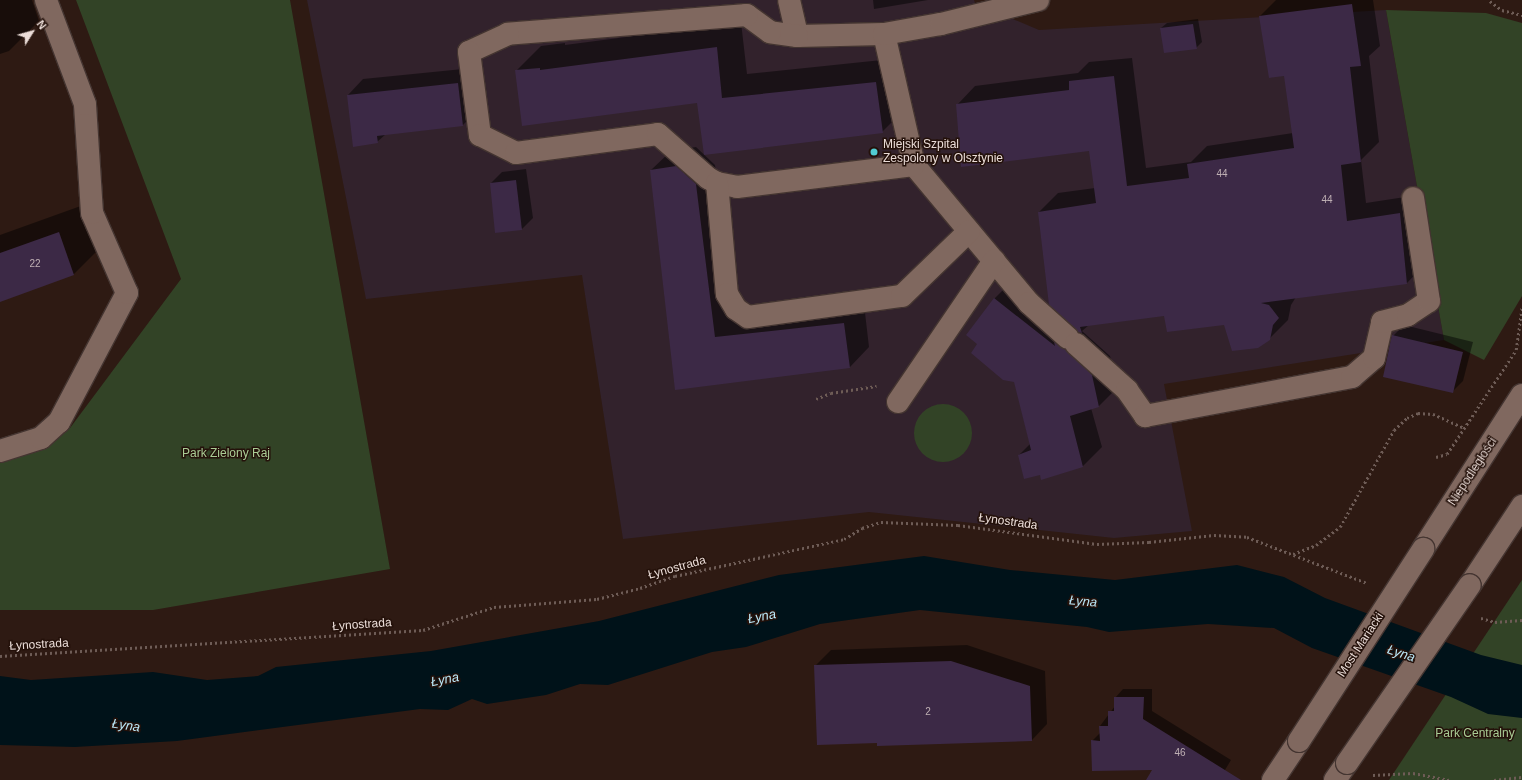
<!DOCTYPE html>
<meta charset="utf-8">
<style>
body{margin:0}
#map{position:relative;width:1522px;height:780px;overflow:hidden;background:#2e1a13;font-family:Helvetica,sans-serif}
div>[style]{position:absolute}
.medical>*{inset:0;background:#32222c}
.green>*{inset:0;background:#324326}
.round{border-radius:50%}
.water>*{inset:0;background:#001219}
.shadow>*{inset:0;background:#0007}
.building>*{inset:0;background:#3c2946}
.path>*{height:2.5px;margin-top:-1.25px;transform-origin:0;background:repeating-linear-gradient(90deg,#6e5c56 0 2px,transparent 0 5px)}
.roads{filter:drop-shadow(1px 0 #443531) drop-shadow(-1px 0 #443531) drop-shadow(0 1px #443531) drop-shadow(0 -1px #443531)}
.minor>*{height:22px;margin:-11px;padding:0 11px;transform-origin:11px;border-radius:11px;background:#80685f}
.bridges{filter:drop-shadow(1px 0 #443531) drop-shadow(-1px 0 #443531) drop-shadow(0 1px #443531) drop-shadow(0 -1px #443531)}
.minor-bridge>*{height:22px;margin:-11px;padding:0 11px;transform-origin:11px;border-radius:11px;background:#80685f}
.dots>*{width:11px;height:11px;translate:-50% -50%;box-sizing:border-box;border:2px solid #24110a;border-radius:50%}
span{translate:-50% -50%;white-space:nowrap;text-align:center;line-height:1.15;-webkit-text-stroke:3px #24110a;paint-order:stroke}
.number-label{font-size:10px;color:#bfb0b4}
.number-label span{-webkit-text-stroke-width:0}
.poi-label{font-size:12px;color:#ebddd8}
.left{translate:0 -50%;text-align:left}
.park-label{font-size:12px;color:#aacd95}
.street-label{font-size:12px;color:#ebddd8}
.water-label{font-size:13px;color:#bae8f8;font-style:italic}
.north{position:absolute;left:12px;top:12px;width:40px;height:40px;-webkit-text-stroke:3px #24110a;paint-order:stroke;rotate:53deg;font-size:11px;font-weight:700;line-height:16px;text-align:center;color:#ebddd8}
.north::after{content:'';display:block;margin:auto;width:14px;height:18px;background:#ebddd8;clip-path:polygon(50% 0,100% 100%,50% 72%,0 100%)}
</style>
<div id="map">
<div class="medical">
<div style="clip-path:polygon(307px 0,974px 0,975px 3px,1039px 30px,1386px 10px,1444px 340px,1164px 384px,1192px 531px,1114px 538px,869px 512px,623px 539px,582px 275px,366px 299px)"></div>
</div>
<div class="green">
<div style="clip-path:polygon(76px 0,290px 0,390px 569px,153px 610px,0 610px,0 463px,70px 428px,181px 279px)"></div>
<div style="clip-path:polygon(1386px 10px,1486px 13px,1522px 23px,1522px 296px,1484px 360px,1444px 340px)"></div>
<div class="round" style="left:914px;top:404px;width:58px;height:58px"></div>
<div style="clip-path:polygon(1522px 580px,1522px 780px,1389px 780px)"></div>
</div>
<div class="water">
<div style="clip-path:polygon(924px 556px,1010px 570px,1115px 580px,1237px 565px,1284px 577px,1325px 598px,1481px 655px,1522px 665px,1522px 718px,1488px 714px,1451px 697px,1312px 648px,1274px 628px,1208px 624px,1109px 632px,1087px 627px,920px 610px,820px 624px,746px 647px,712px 652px,608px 685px,580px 684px,546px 695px,487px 704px,472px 699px,448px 710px,420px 709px,177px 741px,75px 747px,0 745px,0 676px,31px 680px,153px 672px,207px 680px,258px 676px,276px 667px,431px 651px,599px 621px,779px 575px)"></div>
</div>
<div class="shadow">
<div style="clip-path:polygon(0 0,32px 0,39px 21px,9px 51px,0 54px)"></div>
<div style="clip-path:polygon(873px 0,928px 0,874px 9px)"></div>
<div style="clip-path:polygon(1276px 0,1373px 0,1380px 46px,1369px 56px,1379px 142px,1361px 160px,1366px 203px,1418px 195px,1425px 264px,1407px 283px,1296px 297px,1291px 305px,1288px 320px,1269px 339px,1225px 324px,1165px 315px,1089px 325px,1082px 331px,1110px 356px,1118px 387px,1099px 406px,1091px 408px,1102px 447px,1083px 466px,1042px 478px,1040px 474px,1019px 455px,1030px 444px,1015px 382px,978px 344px,994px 299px,1013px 280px,1072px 326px,1039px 212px,1058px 193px,1095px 188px,1090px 150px,957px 105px,975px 86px,1078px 73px,1089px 62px,1132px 58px,1146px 168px,1191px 162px,1207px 146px,1293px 133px,1285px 75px,1260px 16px)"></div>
<div style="clip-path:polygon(1198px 19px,1202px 42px,1196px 48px,1161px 28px,1167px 23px)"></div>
<div style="clip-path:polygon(741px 22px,747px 74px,901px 58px,907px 107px,882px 132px,516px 71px,541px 46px,565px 43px,565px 45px)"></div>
<div style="clip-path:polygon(473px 68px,478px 109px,463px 125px,386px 134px,377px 142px,348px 95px,363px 79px)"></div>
<div style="clip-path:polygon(696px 147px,715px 165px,734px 318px,864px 304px,869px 347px,850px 367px,676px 389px,651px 170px,671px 151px)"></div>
<div style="clip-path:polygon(526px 169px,533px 218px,522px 229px,491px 183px,502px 172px)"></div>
<div style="clip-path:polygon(89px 203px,104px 244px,74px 274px,0 301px,0 235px)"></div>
<div style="clip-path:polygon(1404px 325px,1473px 342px,1463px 381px,1452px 392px,1393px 336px)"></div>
<div style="clip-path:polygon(967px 645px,1045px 671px,1047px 724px,1032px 740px,878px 742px,815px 666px,831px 650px)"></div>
<div style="clip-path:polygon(1123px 689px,1152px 689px,1152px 711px,1231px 760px,1219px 780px,1147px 780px,1154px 769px,1092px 741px,1100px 733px,1100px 726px,1115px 706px,1115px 698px)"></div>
</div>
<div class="building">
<div style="clip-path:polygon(1352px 4px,1361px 66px,1350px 67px,1361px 162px,1341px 165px,1347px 221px,1400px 213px,1407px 284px,1261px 303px,1269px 305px,1279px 318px,1273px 325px,1270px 340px,1258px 348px,1232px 351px,1224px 325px,1167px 332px,1164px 316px,1080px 327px,1082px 333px,1078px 332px,1049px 305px,1038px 212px,1096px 203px,1089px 151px,961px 167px,956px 104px,1069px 90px,1069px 81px,1114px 76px,1127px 186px,1189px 178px,1187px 164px,1294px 148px,1284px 76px,1269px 78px,1259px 16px)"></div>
<div style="clip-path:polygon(1193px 24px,1197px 49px,1164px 53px,1160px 28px)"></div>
<div style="clip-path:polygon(717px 47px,722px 98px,876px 82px,883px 133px,704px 155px,697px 103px,522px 126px,515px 70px,540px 68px,540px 70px)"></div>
<div style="clip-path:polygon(458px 83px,463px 126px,377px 136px,378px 143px,353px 147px,347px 95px)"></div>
<div style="clip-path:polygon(676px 166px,696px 184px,715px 337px,844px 323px,850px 368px,675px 390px,650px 170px)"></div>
<div style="clip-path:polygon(516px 180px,522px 230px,495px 233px,490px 183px)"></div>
<div style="clip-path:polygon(59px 232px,74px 275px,0 302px,0 253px)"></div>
<div style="clip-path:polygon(994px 298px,1055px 346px,1054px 342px,1066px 350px,1092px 375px,1099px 407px,1070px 416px,1083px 467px,1041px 480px,1040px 475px,1024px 479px,1018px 455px,1031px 450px,1014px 382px,1003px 380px,971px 353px,977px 344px,966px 335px)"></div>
<div style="clip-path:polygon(1392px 335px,1463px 352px,1453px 393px,1383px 377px)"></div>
<div style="clip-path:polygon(951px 661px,1030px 686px,1032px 741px,877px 746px,877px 743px,817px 745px,814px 665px)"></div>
<div style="clip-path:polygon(1114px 697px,1144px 697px,1143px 719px,1241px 780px,1146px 780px,1152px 770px,1092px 771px,1091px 740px,1100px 741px,1099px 726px,1108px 726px,1108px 711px,1114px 711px)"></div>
</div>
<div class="path">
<div style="left:1490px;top:1px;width:15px;rotate:37deg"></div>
<div style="left:1502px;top:10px;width:21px;rotate:14deg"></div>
<div style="left:816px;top:399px;width:16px;rotate:-22deg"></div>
<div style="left:831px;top:393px;width:46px;rotate:-8.8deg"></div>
<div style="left:1436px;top:457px;width:11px;rotate:-15deg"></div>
<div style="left:1447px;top:454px;width:125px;rotate:-56.4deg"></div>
<div style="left:1516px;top:350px;width:43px;rotate:-82.1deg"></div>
<div style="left:1293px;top:554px;width:25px;rotate:-21deg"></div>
<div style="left:1316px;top:545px;width:30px;rotate:-37deg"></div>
<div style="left:1340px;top:527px;width:111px;rotate:-60.9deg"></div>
<div style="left:1394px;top:430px;width:18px;rotate:-43deg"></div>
<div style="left:1407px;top:418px;width:12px;rotate:-24deg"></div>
<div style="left:1418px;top:413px;width:15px;rotate:4deg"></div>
<div style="left:1433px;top:414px;width:34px;rotate:24deg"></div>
<div style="left:1481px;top:618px;width:15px;rotate:16deg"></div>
<div style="left:1495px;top:622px;width:27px;rotate:-4deg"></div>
<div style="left:0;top:656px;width:424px;rotate:-3.5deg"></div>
<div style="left:423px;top:630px;width:75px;rotate:-17.9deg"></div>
<div style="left:494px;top:607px;width:103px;rotate:-4.4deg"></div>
<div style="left:597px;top:599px;width:44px;rotate:-14.3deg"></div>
<div style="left:640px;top:588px;width:37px;rotate:-19deg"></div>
<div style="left:675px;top:576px;width:173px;rotate:-12.3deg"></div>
<div style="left:844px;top:539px;width:21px;rotate:-31deg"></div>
<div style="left:862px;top:528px;width:20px;rotate:-18deg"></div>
<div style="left:881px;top:522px;width:77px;rotate:2.2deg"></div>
<div style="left:958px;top:525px;width:140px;rotate:7.8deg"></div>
<div style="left:1097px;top:544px;width:52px;rotate:-2.2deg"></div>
<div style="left:1149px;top:542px;width:65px;rotate:-6.1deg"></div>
<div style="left:1214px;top:535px;width:33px;rotate:3deg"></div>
<div style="left:1247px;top:537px;width:129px;rotate:21deg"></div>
<div style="left:1373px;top:775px;width:40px;rotate:-2.9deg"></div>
<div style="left:1413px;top:773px;width:37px;rotate:11deg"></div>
<div style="left:1494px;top:780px;width:28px;rotate:-6deg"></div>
</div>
<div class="roads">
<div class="minor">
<div style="left:789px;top:0;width:37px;rotate:77deg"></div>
<div style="left:797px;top:36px;width:87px;rotate:-1.3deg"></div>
<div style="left:884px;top:34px;width:134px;rotate:77.1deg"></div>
<div style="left:914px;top:165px;width:180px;rotate:50.2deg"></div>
<div style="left:1029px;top:303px;width:52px;rotate:41.9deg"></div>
<div style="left:884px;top:34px;width:58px;rotate:-10deg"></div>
<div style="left:941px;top:24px;width:100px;rotate:-13.9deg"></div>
<div style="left:797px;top:36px;width:27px;rotate:-172deg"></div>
<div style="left:770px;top:32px;width:29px;rotate:-144deg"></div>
<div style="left:747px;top:15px;width:240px;rotate:175.5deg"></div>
<div style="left:508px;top:34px;width:43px;rotate:155.2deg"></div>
<div style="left:469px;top:52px;width:84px;rotate:82.5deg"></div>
<div style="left:480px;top:135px;width:40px;rotate:26.6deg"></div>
<div style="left:516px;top:153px;width:143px;rotate:-7.6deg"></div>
<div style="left:658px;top:134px;width:67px;rotate:41.3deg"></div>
<div style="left:708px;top:178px;width:10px;rotate:29deg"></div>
<div style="left:717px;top:183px;width:20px;rotate:11deg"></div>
<div style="left:737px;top:187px;width:178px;rotate:-7.1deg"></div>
<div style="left:717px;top:183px;width:111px;rotate:84.9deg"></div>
<div style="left:727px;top:294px;width:17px;rotate:59deg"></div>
<div style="left:736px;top:309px;width:14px;rotate:34deg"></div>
<div style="left:748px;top:317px;width:155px;rotate:-7.8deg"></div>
<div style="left:902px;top:296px;width:93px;rotate:-44.1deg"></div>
<div style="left:1076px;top:344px;width:69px;rotate:42deg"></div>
<div style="left:1127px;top:390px;width:32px;rotate:55deg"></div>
<div style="left:1145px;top:416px;width:211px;rotate:-10.7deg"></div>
<div style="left:1352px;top:377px;width:29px;rotate:-41deg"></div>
<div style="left:1374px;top:358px;width:37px;rotate:-77deg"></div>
<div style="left:1382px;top:322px;width:27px;rotate:-15deg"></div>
<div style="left:1408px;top:315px;width:25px;rotate:-34deg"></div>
<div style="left:1429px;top:301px;width:104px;rotate:-98.8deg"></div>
<div style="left:898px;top:402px;width:171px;rotate:-55.8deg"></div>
<div style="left:0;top:451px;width:43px;rotate:-17.6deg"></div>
<div style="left:41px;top:438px;width:24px;rotate:-42deg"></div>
<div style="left:59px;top:422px;width:146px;rotate:-62.2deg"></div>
<div style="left:127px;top:293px;width:87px;rotate:-113.6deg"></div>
<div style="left:92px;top:213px;width:109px;rotate:-93.7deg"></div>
<div style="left:85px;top:104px;width:111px;rotate:-110.6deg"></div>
<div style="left:1423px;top:549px;width:183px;rotate:-57.3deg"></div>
<div style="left:1470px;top:585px;width:95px;rotate:-56.6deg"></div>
<div style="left:1273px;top:780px;width:47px;rotate:-56.3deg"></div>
<div style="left:1335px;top:780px;width:21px;rotate:-55deg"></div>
</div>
</div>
<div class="bridges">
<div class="minor-bridge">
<div style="left:1299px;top:741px;width:229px;rotate:-57.1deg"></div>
<div style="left:1347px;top:763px;width:216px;rotate:-55.4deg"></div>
</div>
</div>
<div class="dots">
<div style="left:874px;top:152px;background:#51ccd2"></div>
</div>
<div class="number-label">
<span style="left:1222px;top:174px">44</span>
<span style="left:1327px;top:200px">44</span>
<span style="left:35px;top:264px">22</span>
<span style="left:928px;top:712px">2</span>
<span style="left:1180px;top:753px">46</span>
</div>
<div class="poi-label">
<span class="left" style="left:883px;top:152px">Miejski Szpital<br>Zespolony w Olsztynie</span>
</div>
<div class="park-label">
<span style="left:226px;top:454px">Park Zielony Raj</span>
<span style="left:1475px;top:734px">Park Centralny</span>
</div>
<div class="street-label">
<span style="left:1473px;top:472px;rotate:-57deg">Niepodległości</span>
<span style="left:1008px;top:522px;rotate:8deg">Łynostrada</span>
<span style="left:677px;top:568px;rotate:-15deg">Łynostrada</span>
<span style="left:362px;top:625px;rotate:-4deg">Łynostrada</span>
<span style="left:39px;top:645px;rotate:-3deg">Łynostrada</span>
<span style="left:1361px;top:645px;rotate:-57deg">Most Mariacki</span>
</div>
<div class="water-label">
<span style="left:1083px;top:602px;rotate:5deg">Łyna</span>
<span style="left:762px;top:617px;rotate:-11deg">Łyna</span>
<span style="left:1401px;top:654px;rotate:18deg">Łyna</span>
<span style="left:445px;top:680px;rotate:-11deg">Łyna</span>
<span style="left:126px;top:726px;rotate:8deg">Łyna</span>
</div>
<div class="north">N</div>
</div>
